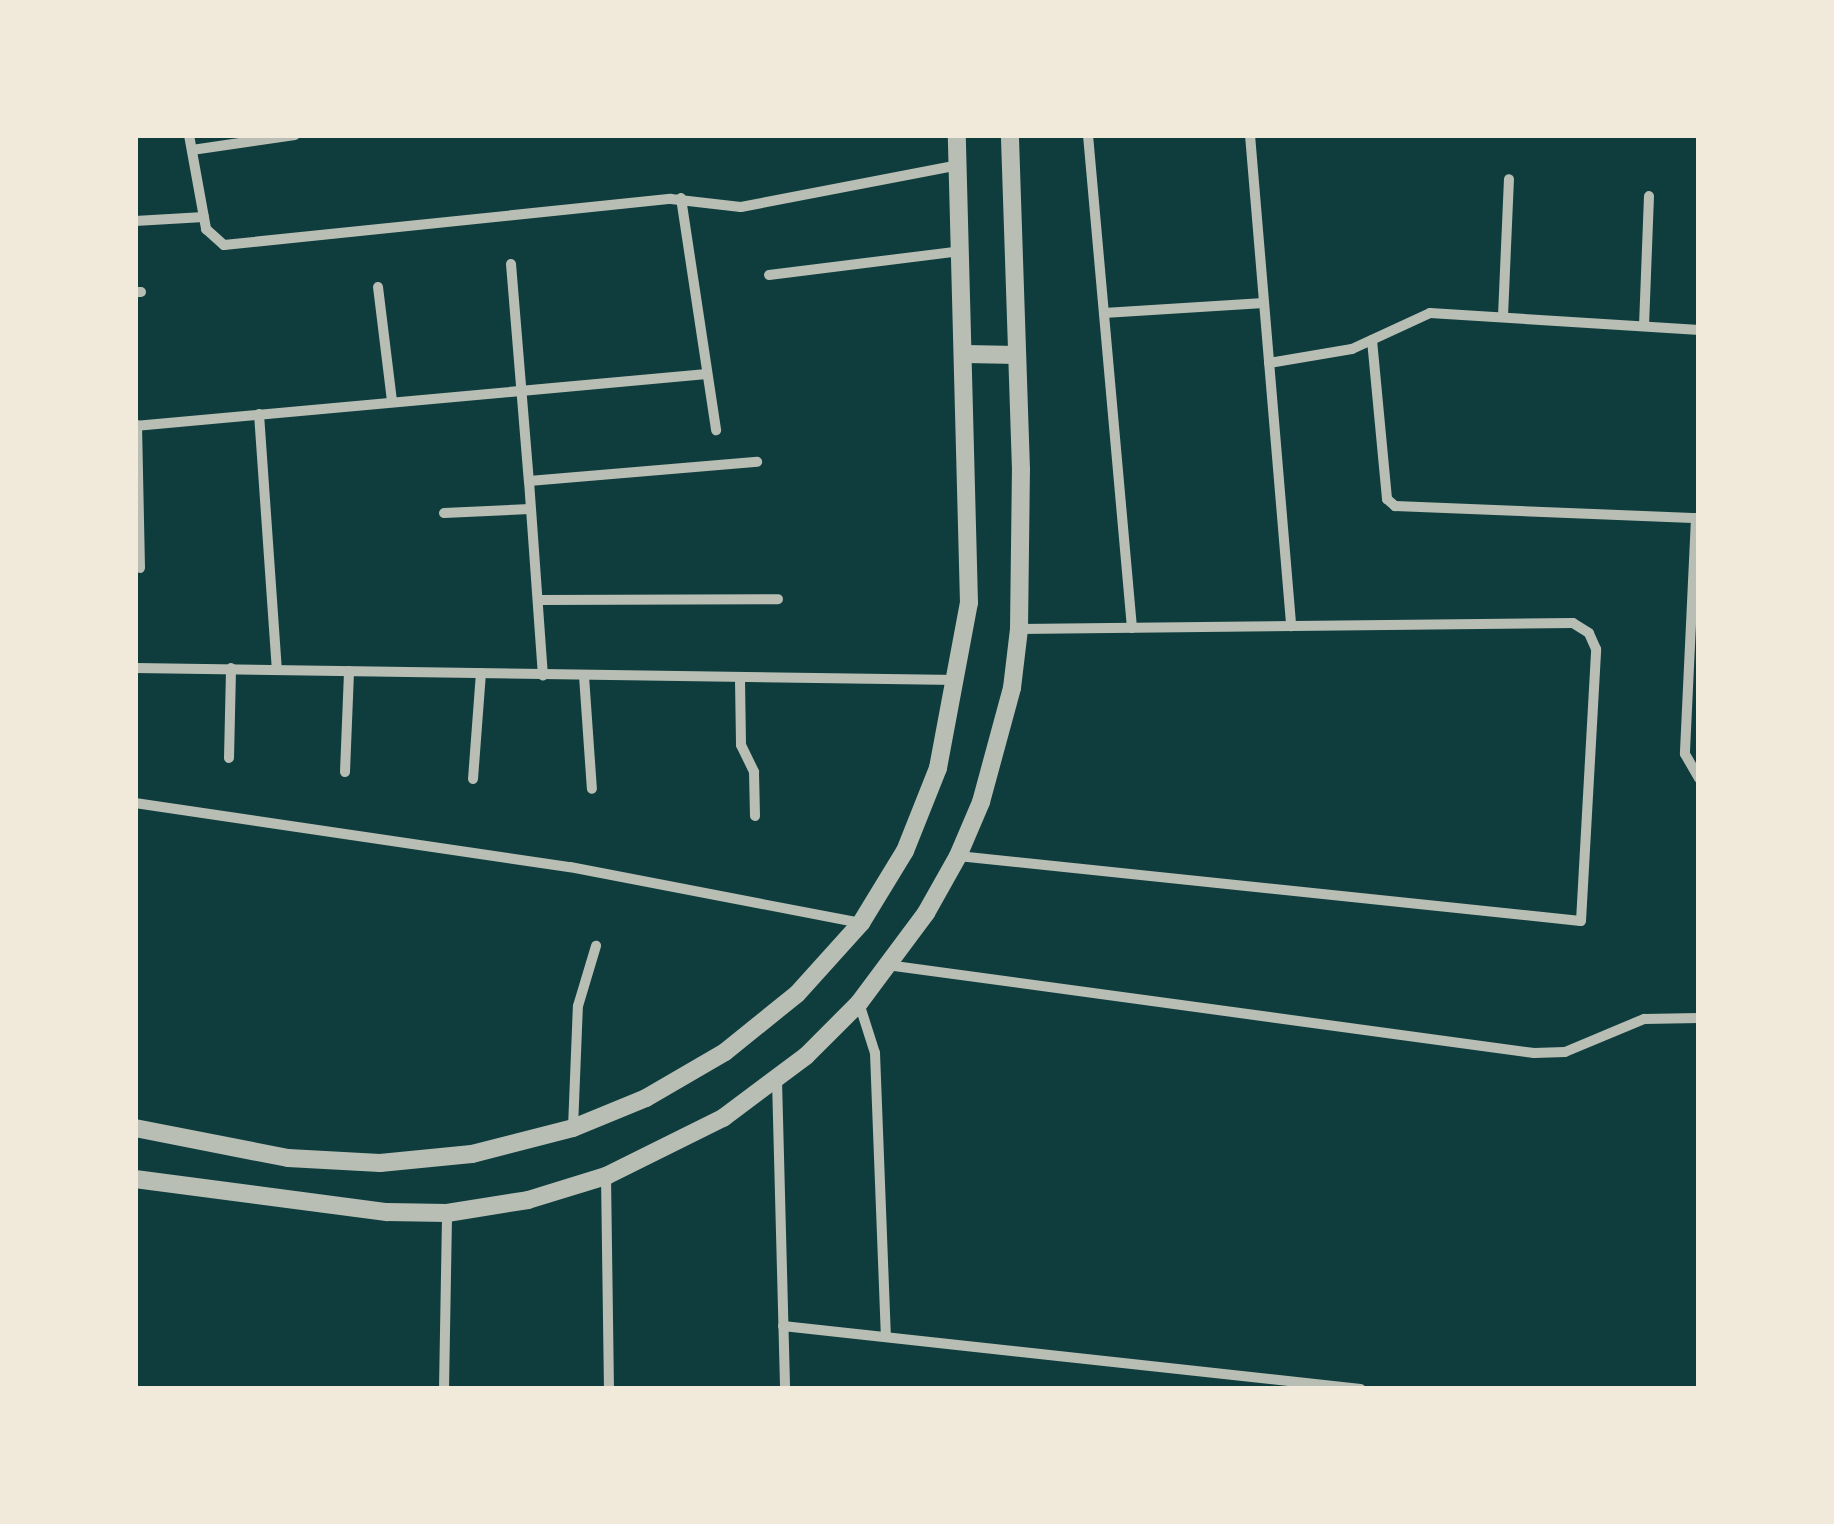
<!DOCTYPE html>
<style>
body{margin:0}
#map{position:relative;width:1834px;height:1524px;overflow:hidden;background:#0f3d3e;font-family:"Open Sans",sans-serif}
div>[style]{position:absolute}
.minor>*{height:10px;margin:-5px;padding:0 5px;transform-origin:5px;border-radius:5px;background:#b8beb3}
.tertiary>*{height:18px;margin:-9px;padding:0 9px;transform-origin:9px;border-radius:9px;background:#b8beb3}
span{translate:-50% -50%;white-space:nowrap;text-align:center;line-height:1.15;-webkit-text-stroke:8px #f1e9da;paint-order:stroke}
.frame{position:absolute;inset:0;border:138px solid #f1e9da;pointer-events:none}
</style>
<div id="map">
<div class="minor">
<div style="left:189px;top:135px;width:96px;rotate:79.7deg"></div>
<div style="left:206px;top:229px;width:24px;rotate:42deg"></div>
<div style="left:224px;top:245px;width:449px;rotate:-5.9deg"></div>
<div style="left:671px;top:199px;width:70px;rotate:6.5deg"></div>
<div style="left:741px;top:207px;width:222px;rotate:-10.9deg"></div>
<div style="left:1088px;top:135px;width:495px;rotate:84.9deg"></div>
<div style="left:1250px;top:135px;width:493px;rotate:85.2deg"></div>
<div style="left:192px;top:150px;width:104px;rotate:-8.3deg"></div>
<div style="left:681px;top:198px;width:235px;rotate:81.4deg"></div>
<div style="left:135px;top:221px;width:69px;rotate:-3.3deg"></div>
<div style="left:511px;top:264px;width:218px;rotate:85.3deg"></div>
<div style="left:529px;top:481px;width:229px;rotate:-4.8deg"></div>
<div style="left:769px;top:275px;width:193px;rotate:-7.1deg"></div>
<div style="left:378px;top:287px;width:115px;rotate:83deg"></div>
<div style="left:135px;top:292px;width:6px"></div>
<div style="left:1104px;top:313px;width:160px;rotate:-3.6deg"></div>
<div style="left:1503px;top:316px;width:137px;rotate:-87.5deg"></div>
<div style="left:1644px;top:326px;width:130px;rotate:-87.8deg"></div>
<div style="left:1372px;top:340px;width:160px;rotate:84.6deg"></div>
<div style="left:1387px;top:499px;width:11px;rotate:41deg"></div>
<div style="left:1395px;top:506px;width:304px;rotate:2.3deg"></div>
<div style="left:1269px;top:363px;width:84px;rotate:-9.6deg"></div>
<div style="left:1352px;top:349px;width:86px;rotate:-24.8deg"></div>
<div style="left:1430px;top:313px;width:270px;rotate:3.6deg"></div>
<div style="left:259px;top:414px;width:256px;rotate:86deg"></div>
<div style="left:137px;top:425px;width:143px;rotate:88.8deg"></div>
<div style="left:135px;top:426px;width:574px;rotate:-5.19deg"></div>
<div style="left:529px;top:481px;width:195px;rotate:85.9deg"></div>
<div style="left:444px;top:513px;width:86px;rotate:-2.7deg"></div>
<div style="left:1696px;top:518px;width:236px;rotate:92.7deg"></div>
<div style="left:1685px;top:754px;width:28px;rotate:60deg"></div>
<div style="left:538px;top:600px;width:240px;rotate:-0.2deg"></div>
<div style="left:135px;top:668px;width:823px;rotate:0.84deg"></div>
<div style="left:584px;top:676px;width:113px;rotate:86deg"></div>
<div style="left:740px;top:680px;width:65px;rotate:89.1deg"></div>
<div style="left:741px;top:745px;width:30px;rotate:64deg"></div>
<div style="left:754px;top:772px;width:44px;rotate:88.7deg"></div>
<div style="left:229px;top:758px;width:90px;rotate:-88.7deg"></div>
<div style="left:345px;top:772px;width:101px;rotate:-87.7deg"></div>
<div style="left:473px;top:779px;width:106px;rotate:-85.7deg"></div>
<div style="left:135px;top:803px;width:440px;rotate:8.4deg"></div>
<div style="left:570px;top:867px;width:295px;rotate:10.9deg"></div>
<div style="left:958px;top:856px;width:626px;rotate:5.96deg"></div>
<div style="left:1581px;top:921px;width:272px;rotate:-86.8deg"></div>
<div style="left:1596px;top:649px;width:17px;rotate:-114deg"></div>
<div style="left:1589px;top:633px;width:19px;rotate:-148deg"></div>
<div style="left:1573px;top:623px;width:554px;rotate:179.38deg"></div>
<div style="left:887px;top:965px;width:653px;rotate:7.75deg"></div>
<div style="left:1534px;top:1053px;width:31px;rotate:-2deg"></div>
<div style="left:1565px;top:1052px;width:86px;rotate:-22.7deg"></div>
<div style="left:1644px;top:1019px;width:55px;rotate:-1deg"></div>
<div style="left:859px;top:1003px;width:52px;rotate:72.3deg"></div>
<div style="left:875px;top:1053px;width:283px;rotate:87.8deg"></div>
<div style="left:777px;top:1080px;width:309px;rotate:88.5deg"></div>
<div style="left:573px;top:1128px;width:122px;rotate:-87.7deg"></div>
<div style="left:578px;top:1006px;width:63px;rotate:-73.3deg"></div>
<div style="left:606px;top:1176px;width:213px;rotate:89.2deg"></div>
<div style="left:783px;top:1326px;width:581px;rotate:6.22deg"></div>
<div style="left:444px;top:1389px;width:176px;rotate:-89deg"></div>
</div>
<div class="tertiary">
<div style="left:966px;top:354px;width:51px;rotate:1.1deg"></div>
<div style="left:135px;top:1128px;width:156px;rotate:11.1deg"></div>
<div style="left:288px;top:1158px;width:92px;rotate:3.1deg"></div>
<div style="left:380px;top:1163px;width:92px;rotate:-5.6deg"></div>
<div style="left:472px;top:1154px;width:104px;rotate:-14.4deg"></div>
<div style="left:573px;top:1128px;width:79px;rotate:-22.3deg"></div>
<div style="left:646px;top:1098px;width:91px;rotate:-30.2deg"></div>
<div style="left:725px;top:1052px;width:92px;rotate:-38.9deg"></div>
<div style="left:797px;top:994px;width:96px;rotate:-48deg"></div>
<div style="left:861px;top:923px;width:84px;rotate:-58.6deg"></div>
<div style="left:905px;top:851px;width:89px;rotate:-68.3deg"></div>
<div style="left:938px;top:768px;width:168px;rotate:-79.4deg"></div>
<div style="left:969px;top:603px;width:468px;rotate:-91.5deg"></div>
<div style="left:135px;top:1179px;width:254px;rotate:7.5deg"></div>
<div style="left:387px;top:1212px;width:60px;rotate:1deg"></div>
<div style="left:447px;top:1213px;width:82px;rotate:-9.1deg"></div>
<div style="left:528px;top:1200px;width:82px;rotate:-17.1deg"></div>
<div style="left:606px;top:1176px;width:131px;rotate:-26.4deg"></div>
<div style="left:723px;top:1118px;width:104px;rotate:-36.8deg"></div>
<div style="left:806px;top:1056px;width:75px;rotate:-45deg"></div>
<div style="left:859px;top:1003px;width:112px;rotate:-53.3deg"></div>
<div style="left:926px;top:913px;width:65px;rotate:-60.7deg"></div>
<div style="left:958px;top:856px;width:59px;rotate:-66.9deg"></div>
<div style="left:981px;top:802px;width:118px;rotate:-74.8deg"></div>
<div style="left:1012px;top:688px;width:59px;rotate:-83.2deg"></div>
<div style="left:1019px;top:629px;width:159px;rotate:-89.3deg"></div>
<div style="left:1021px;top:470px;width:335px;rotate:-91.9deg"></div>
</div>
<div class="frame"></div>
</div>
